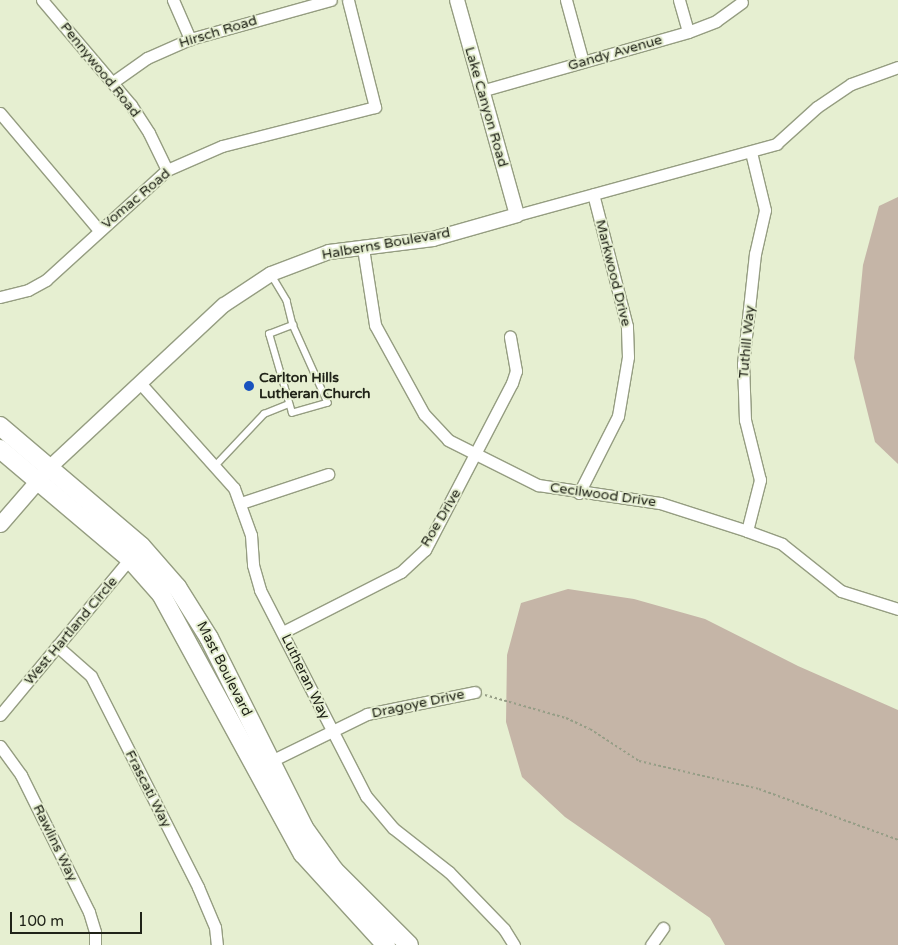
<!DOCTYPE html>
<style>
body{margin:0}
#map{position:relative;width:898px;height:945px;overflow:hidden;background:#e6efd1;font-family:"Varela Round",sans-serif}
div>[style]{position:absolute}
.green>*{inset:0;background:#c5b5a7}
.path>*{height:2px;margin-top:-1px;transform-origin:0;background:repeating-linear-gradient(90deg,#969d86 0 2.5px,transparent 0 5px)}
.roads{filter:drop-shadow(1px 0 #959d81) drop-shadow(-1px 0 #959d81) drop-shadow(0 1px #959d81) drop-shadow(0 -1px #959d81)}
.service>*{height:5.5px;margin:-2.75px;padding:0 2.75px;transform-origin:2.75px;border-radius:2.75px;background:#fff}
.minor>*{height:11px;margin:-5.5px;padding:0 5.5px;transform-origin:5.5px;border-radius:5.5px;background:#fff}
.tertiary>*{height:14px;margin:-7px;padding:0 7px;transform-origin:7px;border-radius:7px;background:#fff}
.secondary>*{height:15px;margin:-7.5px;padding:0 7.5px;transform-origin:7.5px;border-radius:7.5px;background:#fff}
.primary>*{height:18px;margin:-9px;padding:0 9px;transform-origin:9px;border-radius:9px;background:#fff}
.dots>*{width:14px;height:14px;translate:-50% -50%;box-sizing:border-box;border:2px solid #e6efd1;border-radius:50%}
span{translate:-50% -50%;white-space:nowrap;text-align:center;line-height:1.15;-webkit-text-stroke:4px #e6efd1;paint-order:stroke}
.street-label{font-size:14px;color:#202318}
.poi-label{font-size:14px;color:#202318;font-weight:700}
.left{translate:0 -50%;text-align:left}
.scale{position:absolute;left:10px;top:912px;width:132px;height:22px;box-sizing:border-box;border:2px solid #202318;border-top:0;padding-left:6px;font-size:15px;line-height:18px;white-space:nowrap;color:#202318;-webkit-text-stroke:4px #e6efd1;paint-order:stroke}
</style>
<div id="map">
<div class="green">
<div style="clip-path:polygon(898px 197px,898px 464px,875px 442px,854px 358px,863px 265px,879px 206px)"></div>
<div style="clip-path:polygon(568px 589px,634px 599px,705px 619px,798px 666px,898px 710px,898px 945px,725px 945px,710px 918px,565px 817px,522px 777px,506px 722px,507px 655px,521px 603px)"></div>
</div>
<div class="path">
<div style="left:485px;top:695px;width:84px;rotate:15.9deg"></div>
<div style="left:566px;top:718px;width:26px;rotate:25deg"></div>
<div style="left:590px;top:729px;width:59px;rotate:33.1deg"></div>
<div style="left:639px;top:761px;width:123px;rotate:13.1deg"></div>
<div style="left:759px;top:789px;width:148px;rotate:20.1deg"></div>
</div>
<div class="roads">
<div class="service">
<div style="left:271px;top:274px;width:31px;rotate:59deg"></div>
<div style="left:287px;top:301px;width:25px;rotate:76deg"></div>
<div style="left:293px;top:325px;width:85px;rotate:65.8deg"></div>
<div style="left:328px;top:403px;width:37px;rotate:164deg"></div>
<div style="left:292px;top:413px;width:82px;rotate:-106.2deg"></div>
<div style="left:269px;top:334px;width:26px;rotate:-21deg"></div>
<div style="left:216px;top:465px;width:70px;rotate:-46.7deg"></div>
<div style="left:264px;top:414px;width:27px;rotate:-22deg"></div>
</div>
<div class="minor">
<div style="left:42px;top:0;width:138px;rotate:49.7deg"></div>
<div style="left:131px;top:105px;width:33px;rotate:57deg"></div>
<div style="left:149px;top:133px;width:41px;rotate:64.1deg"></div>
<div style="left:173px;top:0;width:43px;rotate:66.4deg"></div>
<div style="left:566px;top:0;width:64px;rotate:74.7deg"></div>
<div style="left:679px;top:0;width:33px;rotate:74deg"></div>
<div style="left:113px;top:82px;width:42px;rotate:-35.2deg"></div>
<div style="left:147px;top:58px;width:47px;rotate:-23.8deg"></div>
<div style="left:190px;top:39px;width:146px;rotate:-15.5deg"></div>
<div style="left:481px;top:91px;width:215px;rotate:-15.9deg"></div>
<div style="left:688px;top:32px;width:30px;rotate:-21deg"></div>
<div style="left:716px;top:21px;width:32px;rotate:-36deg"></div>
<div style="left:0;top:113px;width:153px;rotate:49.8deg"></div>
<div style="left:517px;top:215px;width:269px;rotate:-15.3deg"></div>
<div style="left:776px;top:144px;width:55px;rotate:-42.1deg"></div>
<div style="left:817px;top:107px;width:41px;rotate:-34.1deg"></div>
<div style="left:851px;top:84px;width:50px;rotate:-19.9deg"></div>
<div style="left:363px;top:248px;width:78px;rotate:81.1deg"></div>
<div style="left:375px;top:325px;width:102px;rotate:61.2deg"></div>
<div style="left:424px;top:414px;width:35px;rotate:47deg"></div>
<div style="left:448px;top:440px;width:101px;rotate:26.6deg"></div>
<div style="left:538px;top:485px;width:123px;rotate:8.4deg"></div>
<div style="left:660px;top:503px;width:91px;rotate:17.8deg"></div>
<div style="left:747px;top:531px;width:37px;rotate:20deg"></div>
<div style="left:782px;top:544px;width:75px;rotate:38.5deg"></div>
<div style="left:841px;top:591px;width:60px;rotate:17.5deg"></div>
<div style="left:0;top:297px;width:29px;rotate:-14deg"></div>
<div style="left:28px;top:290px;width:21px;rotate:-29deg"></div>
<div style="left:46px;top:280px;width:164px;rotate:-42.3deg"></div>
<div style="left:167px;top:170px;width:60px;rotate:-23.6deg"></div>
<div style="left:222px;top:146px;width:158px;rotate:-14.3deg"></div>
<div style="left:375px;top:107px;width:110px;rotate:-104.2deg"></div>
<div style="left:140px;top:383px;width:141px;rotate:48.2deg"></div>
<div style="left:234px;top:488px;width:50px;rotate:70.1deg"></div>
<div style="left:251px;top:535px;width:30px;rotate:86deg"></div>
<div style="left:253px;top:565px;width:26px;rotate:74deg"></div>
<div style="left:260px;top:590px;width:232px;rotate:62.8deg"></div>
<div style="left:366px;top:796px;width:42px;rotate:49.8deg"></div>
<div style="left:393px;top:828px;width:71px;rotate:38.2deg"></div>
<div style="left:449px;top:872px;width:79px;rotate:46deg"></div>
<div style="left:504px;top:929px;width:19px;rotate:58deg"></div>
<div style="left:579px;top:493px;width:86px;rotate:-63.1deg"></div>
<div style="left:618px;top:416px;width:60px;rotate:-80.4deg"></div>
<div style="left:628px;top:357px;width:31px;rotate:-92deg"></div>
<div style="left:627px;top:326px;width:136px;rotate:-104.4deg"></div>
<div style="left:241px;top:503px;width:92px;rotate:-18.4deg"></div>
<div style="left:747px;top:531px;width:53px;rotate:-75.7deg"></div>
<div style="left:760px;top:480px;width:62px;rotate:-104deg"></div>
<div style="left:745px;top:420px;width:56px;rotate:-92deg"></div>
<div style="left:743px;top:364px;width:111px;rotate:-83.8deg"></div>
<div style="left:755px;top:254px;width:45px;rotate:-77.2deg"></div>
<div style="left:765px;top:210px;width:60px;rotate:-103.6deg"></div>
<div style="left:283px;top:632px;width:132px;rotate:-27deg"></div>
<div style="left:401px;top:572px;width:33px;rotate:-43deg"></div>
<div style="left:425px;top:550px;width:188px;rotate:-62.5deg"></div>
<div style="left:512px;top:383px;width:13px;rotate:-72deg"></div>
<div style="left:516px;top:371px;width:35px;rotate:-100deg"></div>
<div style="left:57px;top:646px;width:45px;rotate:41.4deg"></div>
<div style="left:91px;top:676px;width:237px;rotate:63.1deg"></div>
<div style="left:198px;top:887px;width:43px;rotate:67deg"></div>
<div style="left:215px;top:927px;width:18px;rotate:84deg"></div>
<div style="left:0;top:715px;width:208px;rotate:-50.3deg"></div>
<div style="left:0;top:746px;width:36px;rotate:54deg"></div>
<div style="left:21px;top:775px;width:153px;rotate:63.6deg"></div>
<div style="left:89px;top:912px;width:21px;rotate:73deg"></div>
<div style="left:95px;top:932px;width:13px;rotate:90deg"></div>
<div style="left:265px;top:764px;width:114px;rotate:-26.1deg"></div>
<div style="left:367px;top:714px;width:110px;rotate:-11.5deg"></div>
<div style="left:651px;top:945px;width:21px;rotate:-55deg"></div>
</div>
<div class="tertiary">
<div style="left:49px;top:468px;width:239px;rotate:-43deg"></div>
<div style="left:224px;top:305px;width:56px;rotate:-33.4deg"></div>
<div style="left:271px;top:274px;width:62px;rotate:-20.8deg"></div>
<div style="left:329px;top:252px;width:105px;rotate:-7.1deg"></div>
<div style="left:433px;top:239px;width:87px;rotate:-15.9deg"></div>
<div style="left:517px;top:215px;width:223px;rotate:-105.6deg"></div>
</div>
<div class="secondary">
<div style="left:0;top:524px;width:69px;rotate:-49.1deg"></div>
</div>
<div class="primary">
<div style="left:0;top:426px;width:185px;rotate:40.4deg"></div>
<div style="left:141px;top:546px;width:55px;rotate:48.7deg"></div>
<div style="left:177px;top:587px;width:60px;rotate:57.9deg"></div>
<div style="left:209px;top:638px;width:212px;rotate:63.4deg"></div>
<div style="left:304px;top:828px;width:52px;rotate:54.5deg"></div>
<div style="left:334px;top:870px;width:106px;rotate:45deg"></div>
<div style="left:0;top:449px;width:170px;rotate:40.2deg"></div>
<div style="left:130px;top:559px;width:47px;rotate:48.5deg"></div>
<div style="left:161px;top:594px;width:296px;rotate:61.4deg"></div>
<div style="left:303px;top:854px;width:123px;rotate:47.6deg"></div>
</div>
</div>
<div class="dots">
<div style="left:249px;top:386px;background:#1852be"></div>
</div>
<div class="street-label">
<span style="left:218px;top:32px;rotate:-17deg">Hirsch Road</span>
<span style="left:615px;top:53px;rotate:-16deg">Gandy Avenue</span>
<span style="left:100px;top:70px;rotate:51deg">Pennywood Road</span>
<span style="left:486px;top:107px;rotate:74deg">Lake Canyon Road</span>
<span style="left:136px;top:199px;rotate:-40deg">Vomac Road</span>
<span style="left:386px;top:244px;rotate:-10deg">Halberns Boulevard</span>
<span style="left:613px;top:273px;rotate:76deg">Markwood Drive</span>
<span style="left:747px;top:342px;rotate:-85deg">Tuthill Way</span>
<span style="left:603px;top:495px;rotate:8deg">Cecilwood Drive</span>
<span style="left:441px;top:518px;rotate:-59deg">Roe Drive</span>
<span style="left:71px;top:631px;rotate:-50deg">West Hartland Circle</span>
<span style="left:224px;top:669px;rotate:63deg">Mast Boulevard</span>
<span style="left:305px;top:677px;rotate:64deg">Lutheran Way</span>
<span style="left:418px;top:704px;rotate:-12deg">Dragoye Drive</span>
<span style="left:148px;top:789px;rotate:63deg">Frascati Way</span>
<span style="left:55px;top:843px;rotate:64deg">Rawlins Way</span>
</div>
<div class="poi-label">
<span class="left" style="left:259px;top:386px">Carlton Hills<br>Lutheran Church</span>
</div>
<div class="scale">100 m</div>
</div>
